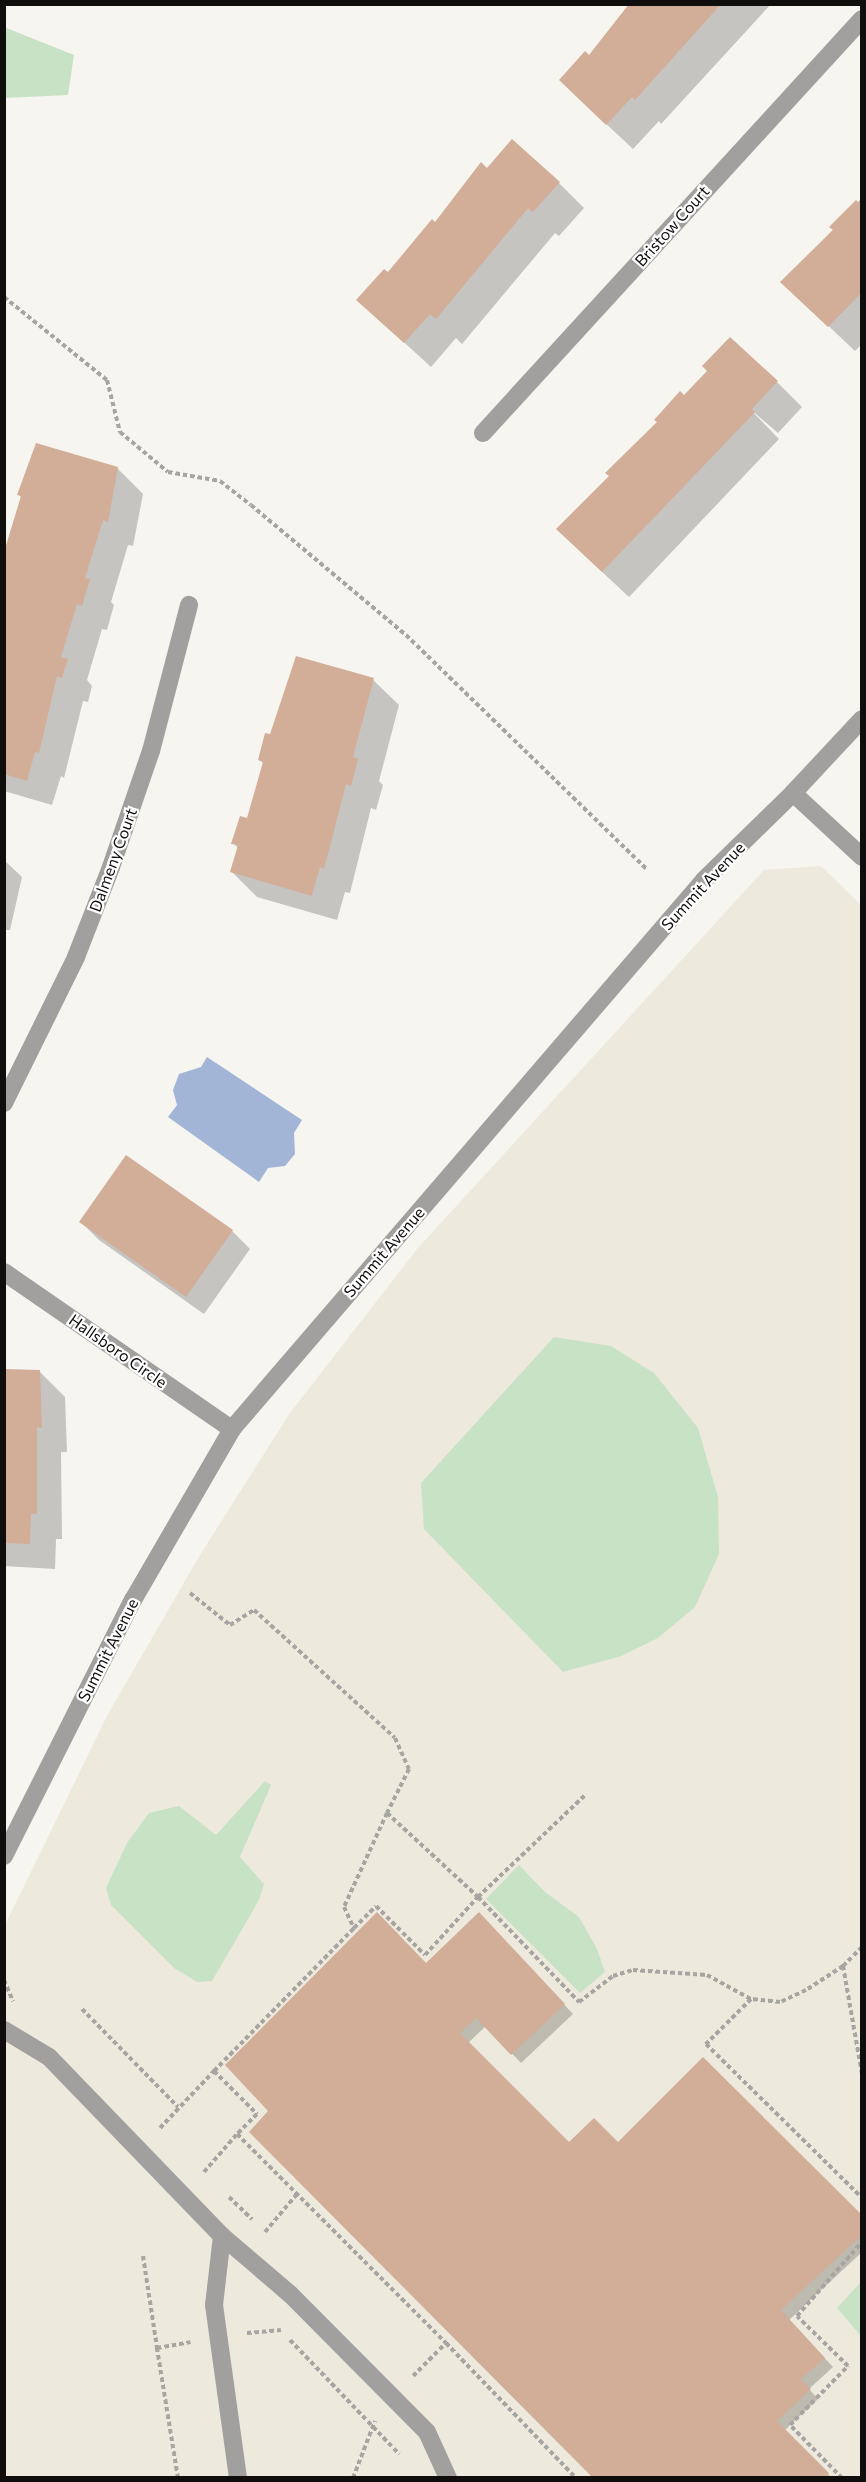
<!DOCTYPE html>
<style>
body{margin:0}
#map{position:relative;width:866px;height:2482px;overflow:hidden;background:#f7f5f0;font-family:Commissioner,sans-serif}
div>[style]{position:absolute}
.built>*{inset:0;background:#ede9dd}
.green>*{inset:0;background:#c8e2c5}
.water>*{inset:0;background:#a2b5d7}
.shadow>*{inset:0;background:#0003}
.building>*{inset:0;background:#d2ad97}
.path>*{height:4px;margin-top:-2px;transform-origin:0;background:repeating-linear-gradient(90deg,#a7a5a1 0 4.5px,transparent 0 7.5px)}
.minor>*{height:18px;margin:-9px;padding:0 9px;transform-origin:9px;border-radius:9px;background:#a2a09f}
span{translate:-50% -50%;white-space:nowrap;text-align:center;line-height:1.15;-webkit-text-stroke:4.5px #fff;paint-order:stroke}
.street-label{font-size:16px;color:#0f0e0d}
.frame{position:absolute;inset:0;border:6px solid #0f0e0d;pointer-events:none}
</style>
<div id="map">
<div class="built">
<div style="clip-path:polygon(821px 866px,862px 906px,861px 2477px,5px 2477px,4px 1927px,108px 1714px,200px 1555px,290px 1413px,417px 1249px,764px 870px)"></div>
</div>
<div class="green">
<div style="clip-path:polygon(4px 27px,74px 55px,68px 95px,5px 98px)"></div>
<div style="clip-path:polygon(554px 1337px,611px 1346px,654px 1373px,698px 1428px,718px 1497px,719px 1554px,695px 1607px,658px 1638px,621px 1656px,563px 1672px,424px 1529px,421px 1483px)"></div>
<div style="clip-path:polygon(265px 1781px,271px 1785px,240px 1857px,264px 1884px,259px 1900px,212px 1981px,197px 1982px,174px 1968px,111px 1905px,106px 1888px,127px 1843px,149px 1813px,179px 1806px,216px 1835px)"></div>
<div style="clip-path:polygon(519px 1865px,545px 1892px,579px 1917px,597px 1949px,605px 1972px,580px 1993px,486px 1899px)"></div>
<div style="clip-path:polygon(861px 2282px,861px 2336px,837px 2308px)"></div>
</div>
<div class="water">
<div style="clip-path:polygon(207px 1057px,302px 1120px,294px 1133px,295px 1154px,285px 1166px,268px 1168px,259px 1182px,168px 1117px,177px 1105px,173px 1090px,179px 1074px,201px 1067px)"></div>
</div>
<div class="shadow">
<div style="clip-path:polygon(631px 4px,771px 4px,661px 124px,659px 121px,633px 149px,586px 105px,589px 57px)"></div>
<div style="clip-path:polygon(487px 170px,559px 183px,584px 208px,559px 236px,555px 233px,462px 344px,456px 338px,431px 367px,358px 300px,388px 275px)"></div>
<div style="clip-path:polygon(862px 200px,862px 344px,855px 351px,782px 282px)"></div>
<div style="clip-path:polygon(777px 382px,802px 407px,778px 433px,749px 408px,779px 439px,629px 597px,583px 554px,611px 477px,684px 397px)"></div>
<div style="clip-path:polygon(117px 468px,143px 494px,133px 546px,128px 545px,111px 602px,114px 605px,107px 630px,102px 629px,87px 680px,92px 686px,88px 702px,83px 701px,64px 778px,61px 776px,52px 805px,4px 791px,4px 556px,22px 498px,19px 495px)"></div>
<div style="clip-path:polygon(373px 680px,399px 705px,379px 781px,383px 785px,376px 810px,371px 808px,350px 893px,345px 892px,337px 920px,257px 897px,232px 872px,238px 848px,233px 843px,248px 819px,264px 764px,260px 760px,271px 736px)"></div>
<div style="clip-path:polygon(4px 860px,22px 877px,10px 930px,4px 930px)"></div>
<div style="clip-path:polygon(81px 1222px,232px 1231px,250px 1249px,204px 1314px,99px 1240px)"></div>
<div style="clip-path:polygon(4px 1370px,39px 1371px,65px 1397px,67px 1452px,61px 1452px,62px 1539px,56px 1539px,55px 1569px,4px 1566px)"></div>
<div style="clip-path:polygon(487px 1923px,573px 2014px,521px 2063px,486px 2026px,468px 2043px,569px 2145px,618px 2144px,862px 2217px,862px 2252px,789px 2320px,833px 2367px,809px 2389px,818px 2399px,784px 2431px,832px 2478px,595px 2478px,427px 1965px)"></div>
</div>
<div class="building">
<div style="clip-path:polygon(629px 4px,721px 4px,635px 100px,632px 97px,606px 125px,559px 80px,585px 51px,589px 55px)"></div>
<div style="clip-path:polygon(512px 139px,560px 182px,533px 212px,528px 208px,436px 319px,430px 314px,404px 343px,356px 300px,384px 269px,388px 272px,432px 219px,435px 222px,481px 162px,487px 168px)"></div>
<div style="clip-path:polygon(862px 198px,862px 292px,828px 327px,780px 282px,833px 230px,829px 227px,856px 200px,858px 202px)"></div>
<div style="clip-path:polygon(730px 337px,778px 381px,752px 409px,755px 412px,602px 572px,556px 529px,609px 476px,605px 473px,657px 422px,654px 420px,680px 391px,684px 395px,707px 371px,702px 366px)"></div>
<div style="clip-path:polygon(36px 443px,118px 467px,108px 522px,103px 520px,85px 578px,90px 579px,82px 606px,77px 604px,61px 657px,68px 659px,62px 678px,57px 676px,39px 753px,35px 752px,27px 781px,4px 774px,4px 552px,21px 496px,17px 495px)"></div>
<div style="clip-path:polygon(296px 656px,374px 678px,353px 757px,358px 759px,351px 786px,346px 784px,324px 869px,320px 867px,312px 896px,230px 872px,238px 845px,231px 844px,240px 816px,247px 818px,263px 762px,258px 760px,265px 733px,270px 734px)"></div>
<div style="clip-path:polygon(126px 1155px,233px 1230px,186px 1297px,79px 1222px)"></div>
<div style="clip-path:polygon(4px 1369px,40px 1370px,42px 1428px,37px 1427px,37px 1514px,31px 1514px,30px 1544px,4px 1543px)"></div>
<div style="clip-path:polygon(377px 1912px,426px 1963px,479px 1912px,565px 2004px,511px 2055px,476px 2018px,460px 2033px,569px 2142px,594px 2118px,618px 2142px,703px 2057px,862px 2215px,862px 2235px,781px 2310px,825px 2358px,801px 2379px,811px 2389px,777px 2421px,829px 2473px,824px 2478px,593px 2478px,249px 2132px,268px 2111px,225px 2065px)"></div>
</div>
<div class="path">
<div style="left:4px;top:297px;width:132px;rotate:38.9deg"></div>
<div style="left:107px;top:380px;width:54px;rotate:76deg"></div>
<div style="left:120px;top:432px;width:62px;rotate:39.8deg"></div>
<div style="left:168px;top:472px;width:53px;rotate:9.8deg"></div>
<div style="left:220px;top:481px;width:39px;rotate:38deg"></div>
<div style="left:251px;top:505px;width:202px;rotate:40deg"></div>
<div style="left:406px;top:635px;width:337px;rotate:44.2deg"></div>
<div style="left:190px;top:1593px;width:51px;rotate:38.7deg"></div>
<div style="left:230px;top:1625px;width:28px;rotate:-32deg"></div>
<div style="left:254px;top:1610px;width:190px;rotate:42.2deg"></div>
<div style="left:395px;top:1738px;width:34px;rotate:66deg"></div>
<div style="left:409px;top:1769px;width:49px;rotate:116.6deg"></div>
<div style="left:387px;top:1813px;width:124px;rotate:42.7deg"></div>
<div style="left:478px;top:1897px;width:148px;rotate:-43.6deg"></div>
<div style="left:387px;top:1813px;width:103px;rotate:114.6deg"></div>
<div style="left:344px;top:1907px;width:23px;rotate:65deg"></div>
<div style="left:354px;top:1928px;width:31px;rotate:-45deg"></div>
<div style="left:376px;top:1906px;width:69px;rotate:45deg"></div>
<div style="left:425px;top:1955px;width:79px;rotate:-47.6deg"></div>
<div style="left:478px;top:1897px;width:146px;rotate:46.1deg"></div>
<div style="left:579px;top:2002px;width:43px;rotate:-37.4deg"></div>
<div style="left:613px;top:1976px;width:21px;rotate:-17deg"></div>
<div style="left:633px;top:1970px;width:74px;rotate:3.9deg"></div>
<div style="left:707px;top:1975px;width:50px;rotate:28.6deg"></div>
<div style="left:862px;top:1947px;width:27px;rotate:135deg"></div>
<div style="left:843px;top:1966px;width:44px;rotate:147deg"></div>
<div style="left:806px;top:1990px;width:29px;rotate:155deg"></div>
<div style="left:780px;top:2002px;width:29px;rotate:-174deg"></div>
<div style="left:751px;top:1999px;width:64px;rotate:135deg"></div>
<div style="left:706px;top:2044px;width:219px;rotate:44.6deg"></div>
<div style="left:843px;top:1966px;width:110px;rotate:80deg"></div>
<div style="left:4px;top:1980px;width:23px;rotate:67deg"></div>
<div style="left:82px;top:2009px;width:137px;rotate:45.6deg"></div>
<div style="left:214px;top:2071px;width:200px;rotate:-45.6deg"></div>
<div style="left:160px;top:2128px;width:79px;rotate:-46.5deg"></div>
<div style="left:214px;top:2071px;width:61px;rotate:45deg"></div>
<div style="left:257px;top:2114px;width:28px;rotate:135deg"></div>
<div style="left:237px;top:2134px;width:296px;rotate:45deg"></div>
<div style="left:204px;top:2172px;width:50px;rotate:-49deg"></div>
<div style="left:229px;top:2197px;width:32px;rotate:44deg"></div>
<div style="left:265px;top:2232px;width:50px;rotate:-49.9deg"></div>
<div style="left:143px;top:2256px;width:93px;rotate:81.3deg"></div>
<div style="left:247px;top:2333px;width:34px;rotate:-5deg"></div>
<div style="left:290px;top:2340px;width:158px;rotate:46.3deg"></div>
<div style="left:413px;top:2376px;width:47px;rotate:-45deg"></div>
<div style="left:446px;top:2343px;width:187px;rotate:46.1deg"></div>
<div style="left:178px;top:2478px;width:132px;rotate:-99.2deg"></div>
<div style="left:157px;top:2348px;width:34px;rotate:-10deg"></div>
<div style="left:353px;top:2478px;width:61px;rotate:-68.9deg"></div>
<div style="left:842px;top:2478px;width:74px;rotate:-134.5deg"></div>
<div style="left:790px;top:2425px;width:83px;rotate:-45.5deg"></div>
<div style="left:848px;top:2366px;width:71px;rotate:-135.6deg"></div>
<div style="left:797px;top:2316px;width:98px;rotate:-48.7deg"></div>
</div>
<div class="minor">
<div style="left:483px;top:433px;width:561px;rotate:-47.53deg"></div>
<div style="left:793px;top:793px;width:94px;rotate:42.8deg"></div>
<div style="left:4px;top:1103px;width:163px;rotate:-63.7deg"></div>
<div style="left:76px;top:957px;width:97px;rotate:-68.7deg"></div>
<div style="left:111px;top:867px;width:123px;rotate:-71deg"></div>
<div style="left:151px;top:751px;width:151px;rotate:-75.4deg"></div>
<div style="left:4px;top:1272px;width:277px;rotate:34.6deg"></div>
<div style="left:4px;top:1856px;width:287px;rotate:-63.3deg"></div>
<div style="left:133px;top:1600px;width:198px;rotate:-59.9deg"></div>
<div style="left:232px;top:1429px;width:724px;rotate:-49.31deg"></div>
<div style="left:704px;top:880px;width:124px;rotate:-44.3deg"></div>
<div style="left:793px;top:793px;width:101px;rotate:-47deg"></div>
<div style="left:4px;top:2030px;width:52px;rotate:31deg"></div>
<div style="left:49px;top:2057px;width:249px;rotate:46deg"></div>
<div style="left:222px;top:2236px;width:89px;rotate:40.5deg"></div>
<div style="left:290px;top:2294px;width:194px;rotate:45.2deg"></div>
<div style="left:427px;top:2432px;width:51px;rotate:65.5deg"></div>
<div style="left:222px;top:2236px;width:69px;rotate:96.6deg"></div>
<div style="left:214px;top:2305px;width:175px;rotate:82.1deg"></div>
</div>
<div class="street-label">
<span style="left:672px;top:226px;rotate:-48deg">Bristow Court</span>
<span style="left:113px;top:860px;rotate:-70deg">Dalmeny Court</span>
<span style="left:703px;top:886px;rotate:-47deg">Summit Avenue</span>
<span style="left:384px;top:1252px;rotate:-49deg">Summit Avenue</span>
<span style="left:118px;top:1351px;rotate:35deg">Hallsboro Circle</span>
<span style="left:108px;top:1650px;rotate:-63deg">Summit Avenue</span>
</div>
<div class="frame"></div>
</div>
